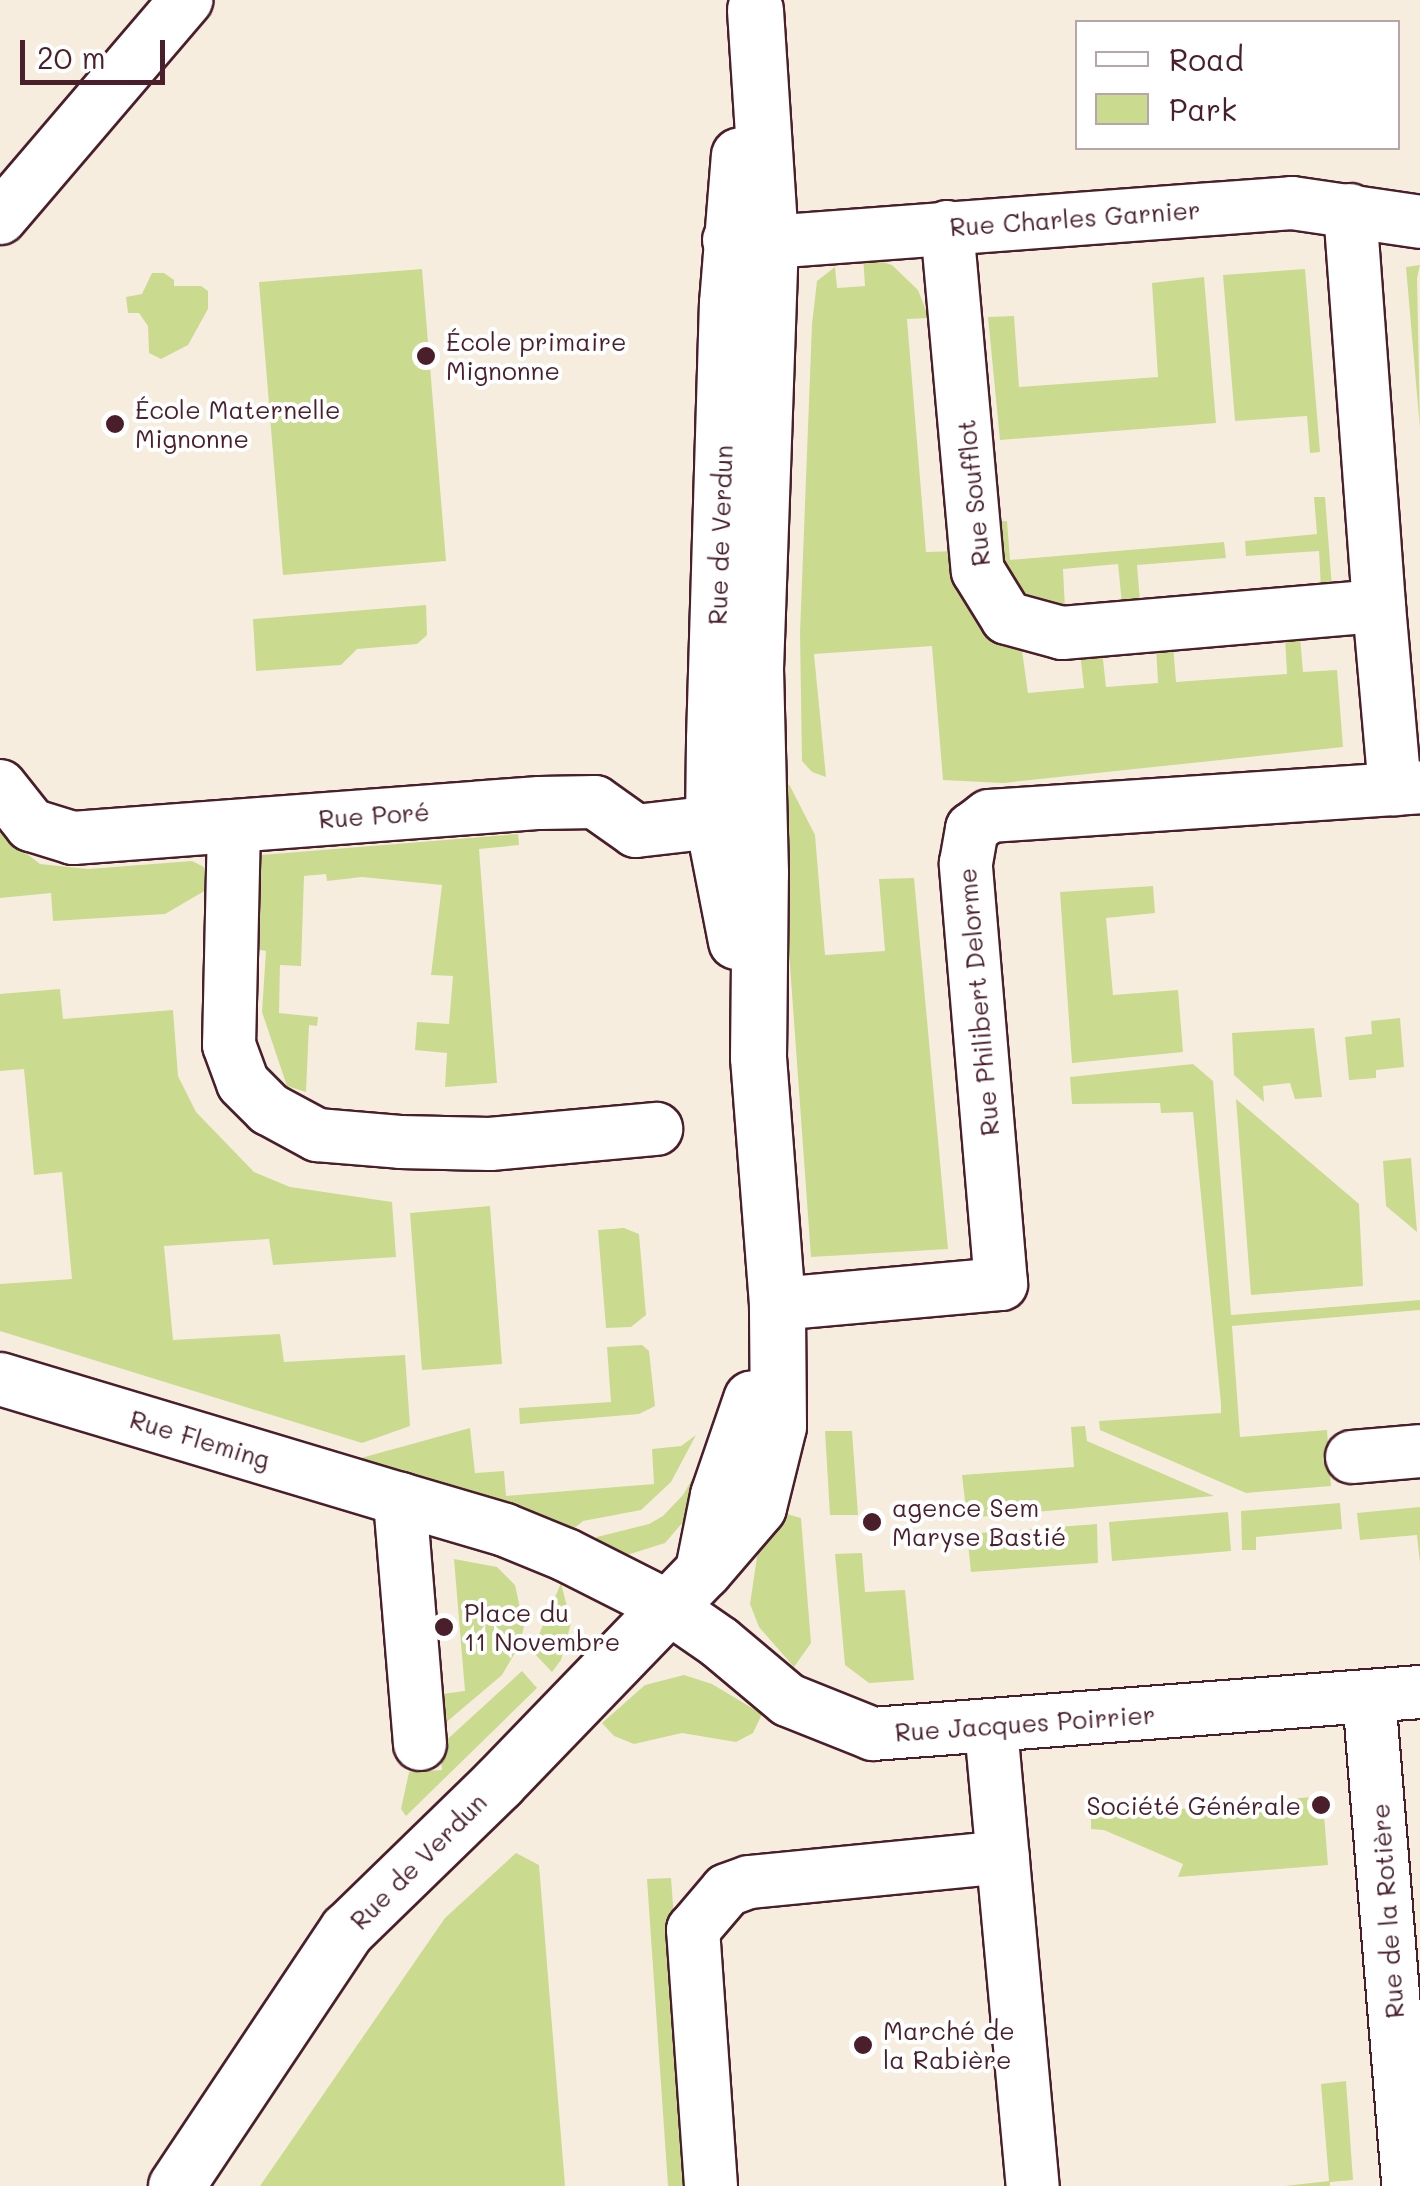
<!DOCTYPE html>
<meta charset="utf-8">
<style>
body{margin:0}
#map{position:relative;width:1420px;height:2186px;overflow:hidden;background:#f7eddf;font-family:Mali,sans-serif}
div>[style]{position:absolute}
.green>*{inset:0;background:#cadb90}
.roads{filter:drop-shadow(2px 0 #4a1f2b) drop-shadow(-2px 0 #4a1f2b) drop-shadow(0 2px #4a1f2b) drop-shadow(0 -2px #4a1f2b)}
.minor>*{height:52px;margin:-26px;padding:0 26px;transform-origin:26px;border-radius:26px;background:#fff}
.secondary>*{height:55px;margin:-27.5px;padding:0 27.5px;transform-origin:27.5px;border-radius:27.5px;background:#fff}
.dots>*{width:28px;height:28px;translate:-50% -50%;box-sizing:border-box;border:5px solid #fff;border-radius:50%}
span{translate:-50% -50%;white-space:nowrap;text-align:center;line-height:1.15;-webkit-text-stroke:8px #fff;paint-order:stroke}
.street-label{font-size:25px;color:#4a1f2b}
.poi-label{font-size:25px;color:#4a1f2b}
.left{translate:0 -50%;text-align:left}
.right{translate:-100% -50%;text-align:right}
.legend{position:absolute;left:1075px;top:20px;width:325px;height:130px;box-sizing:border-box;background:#fff;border:2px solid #b7a5aa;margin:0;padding:12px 18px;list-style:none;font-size:30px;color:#4a1f2b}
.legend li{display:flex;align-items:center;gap:20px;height:50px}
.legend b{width:50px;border:2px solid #b7a5aa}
.scale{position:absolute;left:20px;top:40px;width:145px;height:45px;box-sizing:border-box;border:5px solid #4a1f2b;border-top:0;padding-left:12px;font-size:30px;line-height:35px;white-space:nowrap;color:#4a1f2b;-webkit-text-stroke:8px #fff;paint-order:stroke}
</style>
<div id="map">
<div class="green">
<div style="clip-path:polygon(863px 256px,892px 265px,918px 290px,929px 318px,907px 319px,926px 552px,960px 551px,1021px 644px,1028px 693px,1084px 688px,1080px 653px,1102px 650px,1106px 687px,1158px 683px,1156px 646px,1173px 645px,1176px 682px,1287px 674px,1285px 637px,1300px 636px,1303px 672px,1337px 670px,1343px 747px,1003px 783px,943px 780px,932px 646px,814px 654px,826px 777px,812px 772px,802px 761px,800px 633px,812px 324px,817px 281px,835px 267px,837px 288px,865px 286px)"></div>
<div style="clip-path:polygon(1420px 265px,1417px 278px,1420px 429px,1406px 267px)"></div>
<div style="clip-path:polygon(422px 269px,446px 561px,283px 575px,259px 282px)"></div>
<div style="clip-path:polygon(1305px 269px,1320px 452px,1310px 453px,1307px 416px,1235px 421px,1223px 275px)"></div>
<div style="clip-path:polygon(152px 273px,164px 273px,174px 280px,174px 286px,201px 286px,208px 291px,208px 309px,188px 345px,161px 359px,149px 353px,148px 326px,139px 313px,128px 313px,126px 297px,142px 294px)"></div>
<div style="clip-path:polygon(1204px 277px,1216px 423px,1000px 440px,988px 317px,1014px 316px,1019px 387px,1158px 377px,1152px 283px)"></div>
<div style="clip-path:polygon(1314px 497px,1325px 497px,1332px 588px,1321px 589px,1319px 551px,1246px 556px,1245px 541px,1317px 534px)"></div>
<div style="clip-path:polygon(1007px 521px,1010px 560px,1224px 542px,1226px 558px,1137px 565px,1140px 602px,1122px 604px,1118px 564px,1063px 569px,1065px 609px,1043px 610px,1004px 581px,993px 522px)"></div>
<div style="clip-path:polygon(426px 605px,427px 635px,417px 644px,357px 649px,341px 665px,256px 671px,253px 619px)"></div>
<div style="clip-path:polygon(776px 772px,790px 786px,815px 835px,825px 955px,885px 951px,879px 879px,914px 878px,948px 1249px,811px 1257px)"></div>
<div style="clip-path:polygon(0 833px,40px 864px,88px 869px,192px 861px,204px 867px,213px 886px,165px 914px,53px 921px,51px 893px,0 898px)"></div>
<div style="clip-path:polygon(518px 834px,519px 845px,479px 849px,497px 1083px,445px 1087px,447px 1053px,415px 1050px,417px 1022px,449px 1024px,453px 976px,431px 975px,442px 885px,362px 877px,327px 881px,326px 874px,304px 876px,301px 966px,280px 965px,279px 1013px,318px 1017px,317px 1026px,309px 1025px,306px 1092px,287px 1086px,262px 1012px,266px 951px,255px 949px,261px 855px)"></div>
<div style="clip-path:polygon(1153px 886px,1155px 913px,1106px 918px,1113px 995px,1178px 990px,1183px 1052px,1072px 1063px,1060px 892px)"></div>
<div style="clip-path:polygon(60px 989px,63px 1019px,173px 1010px,178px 1076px,196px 1112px,254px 1172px,290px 1187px,392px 1202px,396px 1257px,273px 1265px,269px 1239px,164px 1246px,173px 1340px,280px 1334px,284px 1362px,405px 1355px,410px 1426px,362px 1443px,0 1331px,0 1284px,72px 1279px,62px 1172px,34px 1175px,24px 1069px,0 1071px,0 994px)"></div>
<div style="clip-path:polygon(1400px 1018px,1404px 1067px,1376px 1070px,1376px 1078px,1349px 1080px,1345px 1037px,1372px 1034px,1371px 1021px)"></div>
<div style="clip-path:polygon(1314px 1028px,1322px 1097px,1295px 1099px,1290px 1083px,1263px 1086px,1264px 1102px,1234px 1075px,1232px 1033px)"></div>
<div style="clip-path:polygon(1193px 1064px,1213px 1081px,1231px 1315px,1420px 1300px,1420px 1310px,1232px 1326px,1240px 1437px,1327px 1430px,1331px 1486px,1246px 1493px,1100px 1430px,1099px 1421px,1221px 1413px,1221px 1404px,1193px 1112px,1161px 1113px,1160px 1103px,1072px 1104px,1070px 1077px)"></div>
<div style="clip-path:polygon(1236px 1099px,1359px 1204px,1363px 1286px,1251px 1295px)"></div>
<div style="clip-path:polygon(1411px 1158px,1417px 1232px,1386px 1206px,1383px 1161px)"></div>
<div style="clip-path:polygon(490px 1206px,502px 1364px,422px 1370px,410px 1213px)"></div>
<div style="clip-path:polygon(624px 1228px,639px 1234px,646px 1315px,631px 1327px,606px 1328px,598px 1230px)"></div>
<div style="clip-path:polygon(642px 1345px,649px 1351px,655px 1406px,639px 1414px,520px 1424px,519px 1408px,611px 1402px,607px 1347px)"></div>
<div style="clip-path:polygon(1085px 1426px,1087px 1441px,1214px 1496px,967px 1518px,962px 1475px,1074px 1467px,1071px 1427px)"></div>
<div style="clip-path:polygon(470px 1428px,475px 1473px,504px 1471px,506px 1496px,654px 1484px,652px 1449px,681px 1446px,696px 1435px,671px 1482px,641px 1510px,583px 1521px,566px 1535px,359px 1466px,361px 1458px)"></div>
<div style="clip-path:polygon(825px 1431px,852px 1431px,858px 1515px,830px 1515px)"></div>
<div style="clip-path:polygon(712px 1445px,690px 1514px,665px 1543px,627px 1555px,587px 1547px,597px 1537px,649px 1524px,663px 1516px,683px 1495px)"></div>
<div style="clip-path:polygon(1340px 1503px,1342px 1529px,1256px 1537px,1256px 1550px,1242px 1550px,1241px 1511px)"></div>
<div style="clip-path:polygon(1420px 1507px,1420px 1564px,1417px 1535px,1360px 1540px,1357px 1513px)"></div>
<div style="clip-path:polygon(776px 1511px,801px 1518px,811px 1643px,794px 1667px,759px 1627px,750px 1604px,757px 1557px)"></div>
<div style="clip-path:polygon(1228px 1512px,1231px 1551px,1112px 1561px,1109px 1522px)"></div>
<div style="clip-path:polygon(1097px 1524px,1098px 1563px,971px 1572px,967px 1534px)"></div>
<div style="clip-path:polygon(862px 1553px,865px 1592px,905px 1590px,914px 1680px,869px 1683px,845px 1665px,835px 1554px)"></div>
<div style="clip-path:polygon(454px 1559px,497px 1567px,515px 1585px,524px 1626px,520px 1644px,502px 1675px,443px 1725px,442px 1694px,465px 1691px)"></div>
<div style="clip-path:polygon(561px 1583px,571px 1623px,561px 1660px,552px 1672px,532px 1651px)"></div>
<div style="clip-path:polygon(522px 1671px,537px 1688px,406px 1816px,401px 1809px,409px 1772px,442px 1770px,440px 1746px)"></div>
<div style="clip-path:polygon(684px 1675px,712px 1684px,762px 1714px,753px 1733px,736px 1742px,682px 1733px,634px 1744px,614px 1736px,602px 1723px,645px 1685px)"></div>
<div style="clip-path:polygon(1312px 1797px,1313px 1816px,1324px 1815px,1328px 1865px,1178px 1877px,1183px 1864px,1104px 1830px,1091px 1829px,1091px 1817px)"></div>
<div style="clip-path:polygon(516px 1853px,539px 1865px,565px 2186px,260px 2186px,445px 1918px)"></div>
<div style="clip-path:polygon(671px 1878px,694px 2186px,668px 2186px,647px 1879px)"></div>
<div style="clip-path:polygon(1346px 2081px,1353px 2180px,1330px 2182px,1330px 2186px,1285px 2186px,1329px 2181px,1321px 2084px)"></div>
</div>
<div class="roads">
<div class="minor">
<div style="left:1350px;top:210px;width:397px;rotate:85.8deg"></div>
<div style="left:0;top:218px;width:287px;rotate:-49.5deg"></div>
<div style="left:947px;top:227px;width:345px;rotate:84.9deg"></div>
<div style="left:978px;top:571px;width:55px;rotate:58.3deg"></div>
<div style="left:1007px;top:618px;width:57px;rotate:15.3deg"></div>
<div style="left:1062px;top:633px;width:318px;rotate:-4.9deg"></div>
<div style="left:1379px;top:606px;width:184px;rotate:85deg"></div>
<div style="left:729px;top:240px;width:41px;rotate:2.8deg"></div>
<div style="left:770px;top:242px;width:523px;rotate:-4.27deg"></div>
<div style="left:1292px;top:203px;width:129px;rotate:8.4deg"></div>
<div style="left:0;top:786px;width:50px;rotate:51.5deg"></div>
<div style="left:31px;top:825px;width:44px;rotate:17.2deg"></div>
<div style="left:73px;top:838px;width:468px;rotate:-4.3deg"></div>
<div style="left:540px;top:803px;width:55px;rotate:-1deg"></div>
<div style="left:595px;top:802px;width:50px;rotate:35.3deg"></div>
<div style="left:636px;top:831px;width:122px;rotate:-6.6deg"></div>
<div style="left:234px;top:826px;width:219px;rotate:91.3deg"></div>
<div style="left:229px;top:1045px;width:40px;rotate:69.8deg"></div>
<div style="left:243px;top:1083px;width:37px;rotate:45deg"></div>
<div style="left:269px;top:1109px;width:55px;rotate:28.4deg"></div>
<div style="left:317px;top:1135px;width:83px;rotate:4.8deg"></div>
<div style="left:400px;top:1142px;width:90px;rotate:1.3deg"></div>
<div style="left:490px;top:1144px;width:167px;rotate:-5.2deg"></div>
<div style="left:777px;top:1304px;width:225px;rotate:-5.1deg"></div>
<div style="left:1001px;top:1284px;width:422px;rotate:-94.8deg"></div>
<div style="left:966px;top:863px;width:35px;rotate:-80deg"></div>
<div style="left:972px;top:829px;width:21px;rotate:-37deg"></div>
<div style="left:989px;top:816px;width:432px;rotate:-3.8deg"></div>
<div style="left:0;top:1379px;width:418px;rotate:16.7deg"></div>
<div style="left:1352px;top:1457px;width:68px;rotate:-5deg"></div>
<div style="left:1369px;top:1696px;width:492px;rotate:85.4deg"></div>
<div style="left:991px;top:1728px;width:460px;rotate:84.8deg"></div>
<div style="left:420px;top:1744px;width:246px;rotate:-94.7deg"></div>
<div style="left:400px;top:1499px;width:109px;rotate:16.4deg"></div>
<div style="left:505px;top:1530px;width:66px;rotate:22.3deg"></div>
<div style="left:566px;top:1555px;width:113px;rotate:26.8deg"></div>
<div style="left:667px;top:1606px;width:63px;rotate:34.7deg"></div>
<div style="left:719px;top:1642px;width:90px;rotate:40deg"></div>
<div style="left:788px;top:1700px;width:92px;rotate:21.8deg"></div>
<div style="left:873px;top:1734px;width:549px;rotate:-4.39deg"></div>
<div style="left:711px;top:2186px;width:257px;rotate:-94deg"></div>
<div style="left:693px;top:1930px;width:52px;rotate:-49.6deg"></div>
<div style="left:727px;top:1890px;width:23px;rotate:-20deg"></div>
<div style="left:749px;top:1882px;width:255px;rotate:-5.6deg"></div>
</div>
<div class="secondary">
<div style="left:736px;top:941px;width:120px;rotate:-101deg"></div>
<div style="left:713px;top:823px;width:84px;rotate:-89.3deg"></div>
<div style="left:714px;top:739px;width:436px;rotate:-88.3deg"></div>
<div style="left:727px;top:303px;width:148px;rotate:-85.4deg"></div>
<div style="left:704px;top:1565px;width:71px;rotate:-78.7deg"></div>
<div style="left:718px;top:1495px;width:102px;rotate:-71deg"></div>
<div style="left:176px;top:2186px;width:308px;rotate:-56.3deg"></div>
<div style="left:347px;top:1930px;width:211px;rotate:-44.2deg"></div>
<div style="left:498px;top:1783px;width:295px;rotate:-46deg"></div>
<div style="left:703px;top:1571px;width:84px;rotate:-49.3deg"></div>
<div style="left:758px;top:1507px;width:83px;rotate:-76.1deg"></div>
<div style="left:778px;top:1426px;width:122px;rotate:-90.5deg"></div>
<div style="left:777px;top:1304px;width:248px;rotate:-94.4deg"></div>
<div style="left:758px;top:1057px;width:184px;rotate:-89.4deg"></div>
<div style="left:760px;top:873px;width:204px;rotate:-91.4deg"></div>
<div style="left:755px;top:669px;width:427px;rotate:-88deg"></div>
<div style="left:770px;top:242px;width:233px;rotate:-93.7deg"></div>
</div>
</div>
<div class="dots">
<div style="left:426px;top:356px;background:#4a1f2b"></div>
<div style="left:115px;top:424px;background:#4a1f2b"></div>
<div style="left:872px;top:1522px;background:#4a1f2b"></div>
<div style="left:444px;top:1627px;background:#4a1f2b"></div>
<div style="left:1321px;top:1805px;background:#4a1f2b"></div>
<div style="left:863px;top:2045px;background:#4a1f2b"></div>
</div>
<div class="street-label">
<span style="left:1075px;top:218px;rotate:-4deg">Rue Charles Garnier</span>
<span style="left:973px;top:493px;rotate:-96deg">Rue Soufflot</span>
<span style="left:720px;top:535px;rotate:-88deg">Rue de Verdun</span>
<span style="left:374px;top:815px;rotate:-4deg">Rue Poré</span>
<span style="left:978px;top:1002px;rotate:-95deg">Rue Philibert Delorme</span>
<span style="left:200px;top:1439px;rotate:17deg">Rue Fleming</span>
<span style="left:1025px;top:1723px;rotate:-4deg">Rue Jacques Poirrier</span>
<span style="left:418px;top:1861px;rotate:-45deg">Rue de Verdun</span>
<span style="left:1387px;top:1911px;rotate:-94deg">Rue de la Rotière</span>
</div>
<div class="poi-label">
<span class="left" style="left:446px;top:356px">École primaire<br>Mignonne</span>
<span class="left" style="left:135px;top:424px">École Maternelle<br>Mignonne</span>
<span class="left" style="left:892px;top:1522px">agence Sem<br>Maryse Bastié</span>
<span class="left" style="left:464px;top:1627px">Place du<br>11 Novembre</span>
<span class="right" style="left:1301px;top:1805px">Société Générale</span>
<span class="left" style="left:883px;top:2045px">Marché de<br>la Rabière</span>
</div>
<ul class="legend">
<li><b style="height:12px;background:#fff"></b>Road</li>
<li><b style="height:28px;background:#cadb90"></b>Park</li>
</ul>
<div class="scale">20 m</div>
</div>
